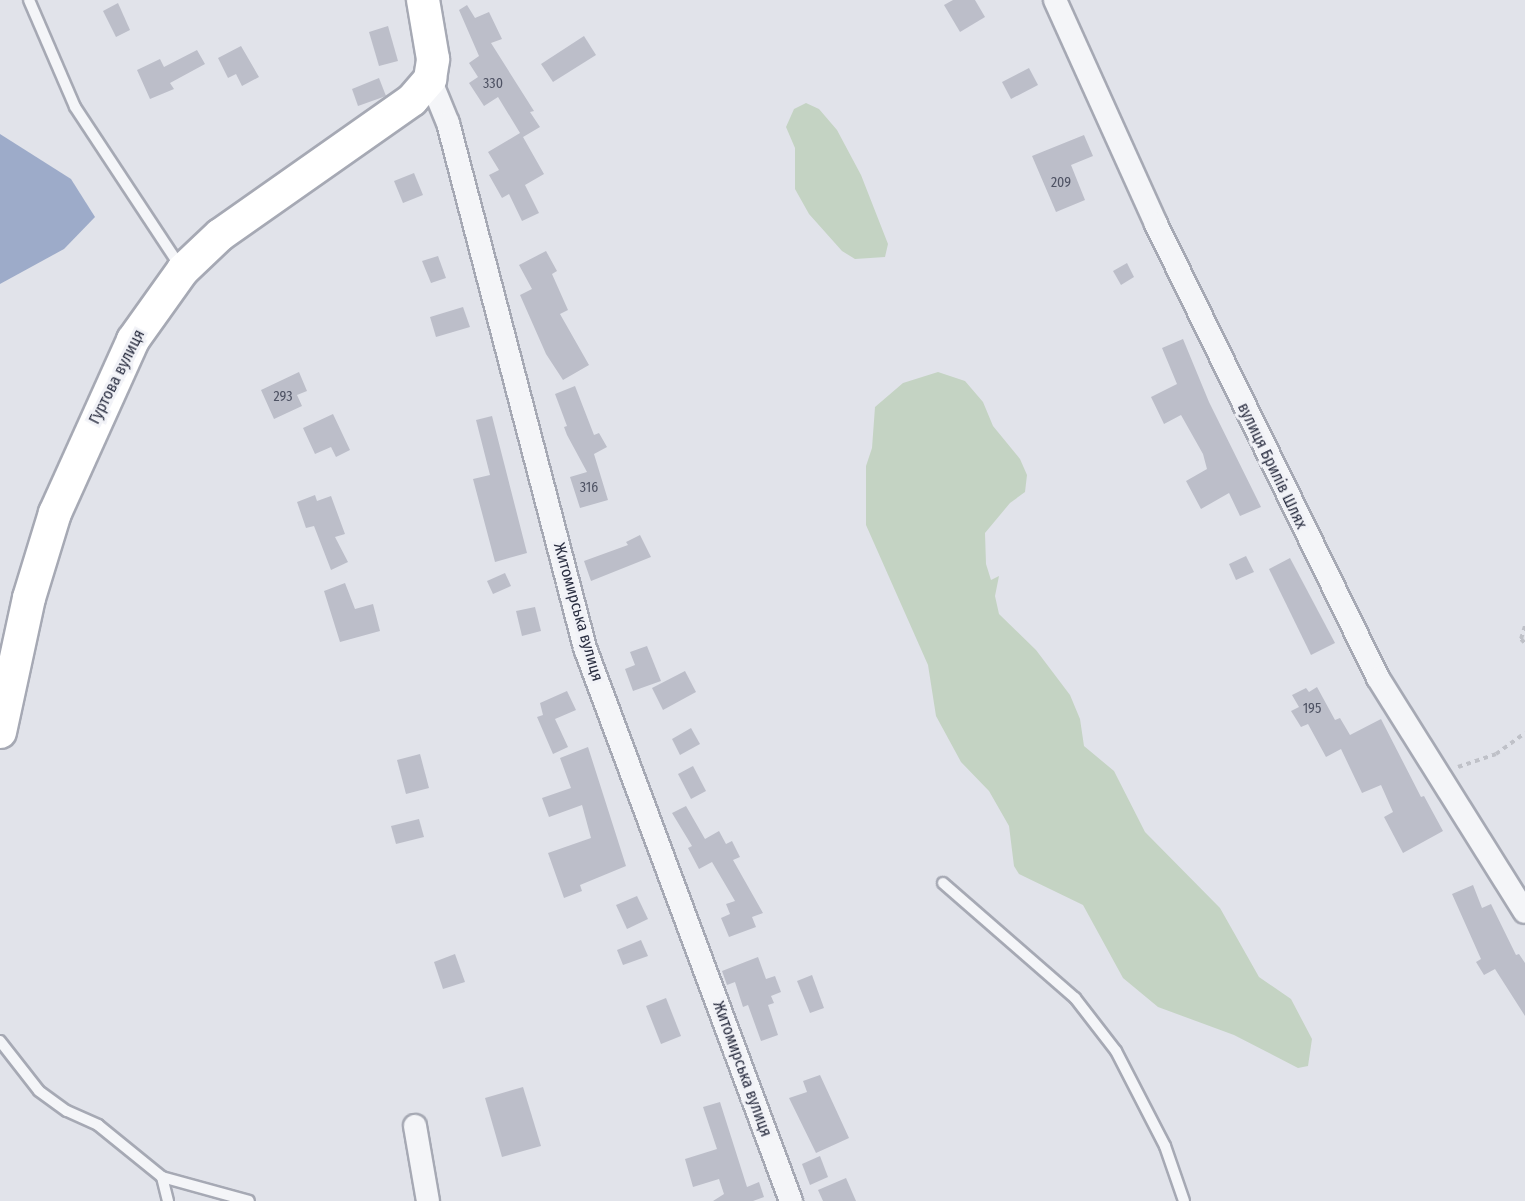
<!DOCTYPE html>
<meta charset="utf-8">
<style>
body{margin:0}
#map{position:relative;width:1525px;height:1201px;overflow:hidden;background:#e1e3ea;font-family:"Fira Sans Condensed",sans-serif}
div>[style]{position:absolute}
.green>*{inset:0;background:#c4d3c3}
.water>*{inset:0;background:#9dabc9}
.building>*{inset:0;background:#bcbec9}
.path>*{height:4px;margin-top:-2px;transform-origin:0;background:repeating-linear-gradient(90deg,#bfc1c8 0 4.5px,transparent 0 9px)}
.roads{filter:drop-shadow(2px 0 #a6a9b4) drop-shadow(-2px 0 #a6a9b4) drop-shadow(0 2px #a6a9b4) drop-shadow(0 -2px #a6a9b4)}
.lane>*{height:10px;margin:-5px;padding:0 5px;transform-origin:5px;border-radius:5px;background:#f4f5f8}
.street>*{height:22px;margin:-11px;padding:0 11px;transform-origin:11px;border-radius:11px;background:#f4f5f8}
.secondary>*{height:32px;margin:-16px;padding:0 16px;transform-origin:16px;border-radius:16px;background:#fff}
span{translate:-50% -50%;white-space:nowrap;text-align:center;line-height:1.15;-webkit-text-stroke:6px #f1f2f7;paint-order:stroke}
.number-label{font-size:14px;color:#4e5263}
.number-label span{-webkit-text-stroke-width:0}
.street-label{font-size:16px;color:#2a2e41}
</style>
<div id="map">
<div class="green">
<div style="clip-path:polygon(806px 103px,819px 109px,837px 130px,861px 175px,888px 244px,885px 257px,855px 259px,842px 251px,809px 214px,795px 189px,795px 148px,786px 127px,794px 109px)"></div>
<div style="clip-path:polygon(938px 372px,965px 381px,983px 402px,993px 426px,1020px 459px,1027px 475px,1025px 492px,1010px 503px,985px 533px,986px 564px,991px 580px,999px 576px,995px 596px,999px 614px,1036px 650px,1070px 695px,1080px 719px,1084px 746px,1114px 771px,1145px 832px,1220px 908px,1259px 977px,1291px 999px,1312px 1039px,1308px 1066px,1298px 1068px,1234px 1035px,1158px 1007px,1123px 978px,1083px 905px,1019px 874px,1014px 866px,1009px 826px,989px 791px,961px 762px,936px 716px,928px 665px,866px 525px,866px 466px,872px 448px,875px 407px,903px 383px)"></div>
</div>
<div class="water">
<div style="clip-path:polygon(0 134px,71px 179px,95px 217px,64px 249px,0 284px)"></div>
</div>
<div class="building">
<div style="clip-path:polygon(953px 0,975px 0,985px 17px,960px 32px,944px 5px)"></div>
<div style="clip-path:polygon(118px 3px,130px 30px,116px 37px,103px 11px)"></div>
<div style="clip-path:polygon(467px 5px,475px 18px,489px 12px,502px 39px,491px 43px,534px 111px,530px 112px,540px 127px,523px 137px,544px 174px,525px 185px,539px 213px,522px 221px,509px 194px,502px 198px,489px 175px,499px 170px,488px 152px,520px 133px,498px 97px,484px 106px,469px 83px,478px 77px,469px 63px,479px 56px,459px 10px)"></div>
<div style="clip-path:polygon(388px 26px,398px 61px,379px 66px,369px 32px)"></div>
<div style="clip-path:polygon(584px 36px,596px 55px,553px 82px,541px 64px)"></div>
<div style="clip-path:polygon(241px 46px,259px 77px,242px 86px,236px 74px,228px 78px,218px 58px)"></div>
<div style="clip-path:polygon(197px 50px,205px 64px,170px 83px,174px 89px,150px 99px,137px 70px,160px 59px,164px 67px)"></div>
<div style="clip-path:polygon(1029px 68px,1038px 85px,1011px 99px,1002px 82px)"></div>
<div style="clip-path:polygon(379px 78px,386px 96px,358px 106px,352px 89px)"></div>
<div style="clip-path:polygon(1084px 135px,1093px 156px,1071px 165px,1085px 200px,1056px 212px,1032px 156px)"></div>
<div style="clip-path:polygon(414px 173px,423px 195px,403px 203px,394px 181px)"></div>
<div style="clip-path:polygon(546px 251px,557px 271px,552px 274px,568px 310px,560px 314px,589px 365px,563px 380px,546px 354px,520px 295px,532px 289px,519px 265px)"></div>
<div style="clip-path:polygon(438px 256px,446px 278px,431px 283px,422px 261px)"></div>
<div style="clip-path:polygon(1127px 263px,1134px 277px,1121px 285px,1113px 271px)"></div>
<div style="clip-path:polygon(463px 307px,470px 327px,436px 337px,430px 317px)"></div>
<div style="clip-path:polygon(1183px 339px,1209px 402px,1261px 507px,1240px 516px,1229px 493px,1201px 509px,1186px 481px,1207px 469px,1203px 454px,1181px 415px,1164px 424px,1151px 397px,1177px 384px,1162px 348px)"></div>
<div style="clip-path:polygon(299px 372px,307px 391px,297px 395px,302px 406px,274px 419px,261px 390px)"></div>
<div style="clip-path:polygon(575px 386px,594px 435px,599px 433px,607px 447px,594px 454px,608px 500px,580px 508px,570px 477px,587px 472px,567px 435px,564px 427px,567px 426px,555px 394px)"></div>
<div style="clip-path:polygon(333px 414px,350px 450px,336px 457px,331px 447px,315px 454px,303px 428px)"></div>
<div style="clip-path:polygon(492px 416px,527px 553px,495px 562px,473px 479px,490px 475px,476px 420px)"></div>
<div style="clip-path:polygon(315px 495px,317px 501px,331px 496px,345px 534px,335px 537px,348px 562px,331px 570px,314px 526px,306px 528px,297px 502px)"></div>
<div style="clip-path:polygon(640px 535px,651px 557px,591px 581px,584px 561px,628px 545px,626px 542px)"></div>
<div style="clip-path:polygon(1246px 556px,1254px 572px,1236px 580px,1229px 564px)"></div>
<div style="clip-path:polygon(1290px 558px,1335px 643px,1311px 655px,1269px 569px)"></div>
<div style="clip-path:polygon(505px 573px,511px 586px,493px 594px,487px 581px)"></div>
<div style="clip-path:polygon(345px 583px,355px 609px,373px 604px,380px 631px,340px 642px,324px 591px)"></div>
<div style="clip-path:polygon(535px 607px,541px 631px,522px 636px,516px 611px)"></div>
<div style="clip-path:polygon(647px 646px,661px 681px,633px 691px,625px 669px,635px 665px,630px 652px)"></div>
<div style="clip-path:polygon(685px 671px,696px 692px,663px 710px,652px 688px)"></div>
<div style="clip-path:polygon(1317px 687px,1335px 720px,1340px 718px,1350px 735px,1381px 719px,1421px 797px,1424px 796px,1443px 831px,1403px 853px,1384px 817px,1393px 812px,1381px 785px,1362px 793px,1341px 749px,1326px 757px,1308px 724px,1301px 727px,1291px 711px,1299px 707px,1292px 695px,1306px 688px,1309px 692px)"></div>
<div style="clip-path:polygon(567px 691px,576px 710px,555px 719px,568px 747px,553px 754px,537px 717px,543px 715px,540px 703px)"></div>
<div style="clip-path:polygon(691px 728px,700px 744px,680px 755px,672px 739px)"></div>
<div style="clip-path:polygon(588px 747px,626px 866px,580px 885px,582px 891px,564px 898px,548px 853px,591px 838px,582px 805px,549px 817px,542px 798px,571px 788px,560px 758px)"></div>
<div style="clip-path:polygon(420px 754px,429px 788px,406px 794px,397px 760px)"></div>
<div style="clip-path:polygon(693px 766px,706px 791px,691px 799px,678px 774px)"></div>
<div style="clip-path:polygon(686px 806px,705px 839px,719px 831px,726px 844px,732px 841px,740px 857px,733px 860px,763px 913px,752px 917px,756px 927px,729px 937px,721px 918px,730px 914px,726px 904px,735px 901px,712px 862px,699px 869px,688px 848px,692px 846px,672px 813px)"></div>
<div style="clip-path:polygon(419px 819px,424px 837px,396px 844px,391px 826px)"></div>
<div style="clip-path:polygon(1473px 885px,1482px 908px,1491px 904px,1516px 955px,1519px 954px,1525px 963px,1525px 1016px,1495px 969px,1484px 975px,1476px 962px,1481px 959px,1452px 894px)"></div>
<div style="clip-path:polygon(637px 896px,648px 919px,627px 929px,616px 905px)"></div>
<div style="clip-path:polygon(641px 940px,648px 956px,623px 965px,617px 950px)"></div>
<div style="clip-path:polygon(455px 954px,465px 982px,443px 989px,434px 962px)"></div>
<div style="clip-path:polygon(758px 957px,766px 979px,775px 976px,781px 992px,771px 996px,774px 1003px,768px 1005px,778px 1035px,761px 1041px,748px 1005px,743px 1007px,735px 982px,727px 985px,722px 971px)"></div>
<div style="clip-path:polygon(812px 975px,824px 1008px,810px 1013px,797px 981px)"></div>
<div style="clip-path:polygon(666px 998px,681px 1036px,661px 1044px,646px 1006px)"></div>
<div style="clip-path:polygon(820px 1075px,849px 1138px,816px 1153px,789px 1098px,807px 1092px,803px 1081px)"></div>
<div style="clip-path:polygon(523px 1087px,541px 1146px,502px 1157px,485px 1098px)"></div>
<div style="clip-path:polygon(720px 1102px,747px 1187px,759px 1182px,764px 1197px,753px 1201px,713px 1201px,724px 1194px,719px 1179px,693px 1187px,685px 1159px,717px 1149px,703px 1107px)"></div>
<div style="clip-path:polygon(820px 1156px,828px 1177px,810px 1185px,802px 1164px)"></div>
<div style="clip-path:polygon(846px 1178px,856px 1201px,823px 1201px,818px 1190px)"></div>
</div>
<div class="path">
<div style="left:1525px;top:626px;width:14px;rotate:107deg"></div>
<div style="left:1521px;top:639px;width:6px;rotate:45deg"></div>
<div style="left:1458px;top:767px;width:40px;rotate:-18.9deg"></div>
<div style="left:1496px;top:754px;width:36px;rotate:-36deg"></div>
</div>
<div class="roads">
<div class="lane">
<div style="left:29px;top:0;width:116px;rotate:66.7deg"></div>
<div style="left:75px;top:107px;width:193px;rotate:56.6deg"></div>
<div style="left:943px;top:883px;width:175px;rotate:41.1deg"></div>
<div style="left:1075px;top:998px;width:67px;rotate:52.3deg"></div>
<div style="left:1116px;top:1051px;width:107px;rotate:62.7deg"></div>
<div style="left:1165px;top:1146px;width:58px;rotate:70.9deg"></div>
<div style="left:0;top:1041px;width:63px;rotate:52deg"></div>
<div style="left:39px;top:1091px;width:34px;rotate:36deg"></div>
<div style="left:67px;top:1111px;width:34px;rotate:24deg"></div>
<div style="left:98px;top:1125px;width:82px;rotate:39.1deg"></div>
<div style="left:162px;top:1177px;width:90px;rotate:15.4deg"></div>
<div style="left:162px;top:1177px;width:25px;rotate:76deg"></div>
</div>
<div class="street">
<div style="left:1055px;top:0;width:246px;rotate:65.7deg"></div>
<div style="left:1156px;top:224px;width:505px;rotate:63.94deg"></div>
<div style="left:1378px;top:678px;width:276px;rotate:57.9deg"></div>
<div style="left:430px;top:79px;width:48px;rotate:67.8deg"></div>
<div style="left:448px;top:123px;width:543px;rotate:75.37deg"></div>
<div style="left:585px;top:648px;width:590px;rotate:69.57deg"></div>
<div style="left:415px;top:1126px;width:76px;rotate:80.2deg"></div>
</div>
<div class="secondary">
<div style="left:0;top:732px;width:137px;rotate:-77.8deg"></div>
<div style="left:29px;top:598px;width:89px;rotate:-73deg"></div>
<div style="left:55px;top:513px;width:190px;rotate:-65.7deg"></div>
<div style="left:133px;top:340px;width:86px;rotate:-54.5deg"></div>
<div style="left:183px;top:270px;width:51px;rotate:-43.4deg"></div>
<div style="left:220px;top:235px;width:235px;rotate:-35.1deg"></div>
<div style="left:412px;top:100px;width:28px;rotate:-49deg"></div>
<div style="left:430px;top:79px;width:20px;rotate:-81deg"></div>
<div style="left:433px;top:59px;width:60px;rotate:-99.6deg"></div>
</div>
</div>
<div class="number-label">
<span style="left:493px;top:84px">330</span>
<span style="left:1061px;top:183px">209</span>
<span style="left:283px;top:397px">293</span>
<span style="left:589px;top:488px">316</span>
<span style="left:1312px;top:709px">195</span>
</div>
<div class="street-label">
<span style="left:117px;top:377px;rotate:-63deg">Гуртова вулиця</span>
<span style="left:1272px;top:466px;rotate:64deg">вулиця Брилів Шлях</span>
<span style="left:578px;top:612px;rotate:74deg">Житомирська вулиця</span>
<span style="left:742px;top:1069px;rotate:70deg">Житомирська вулиця</span>
</div>
</div>
